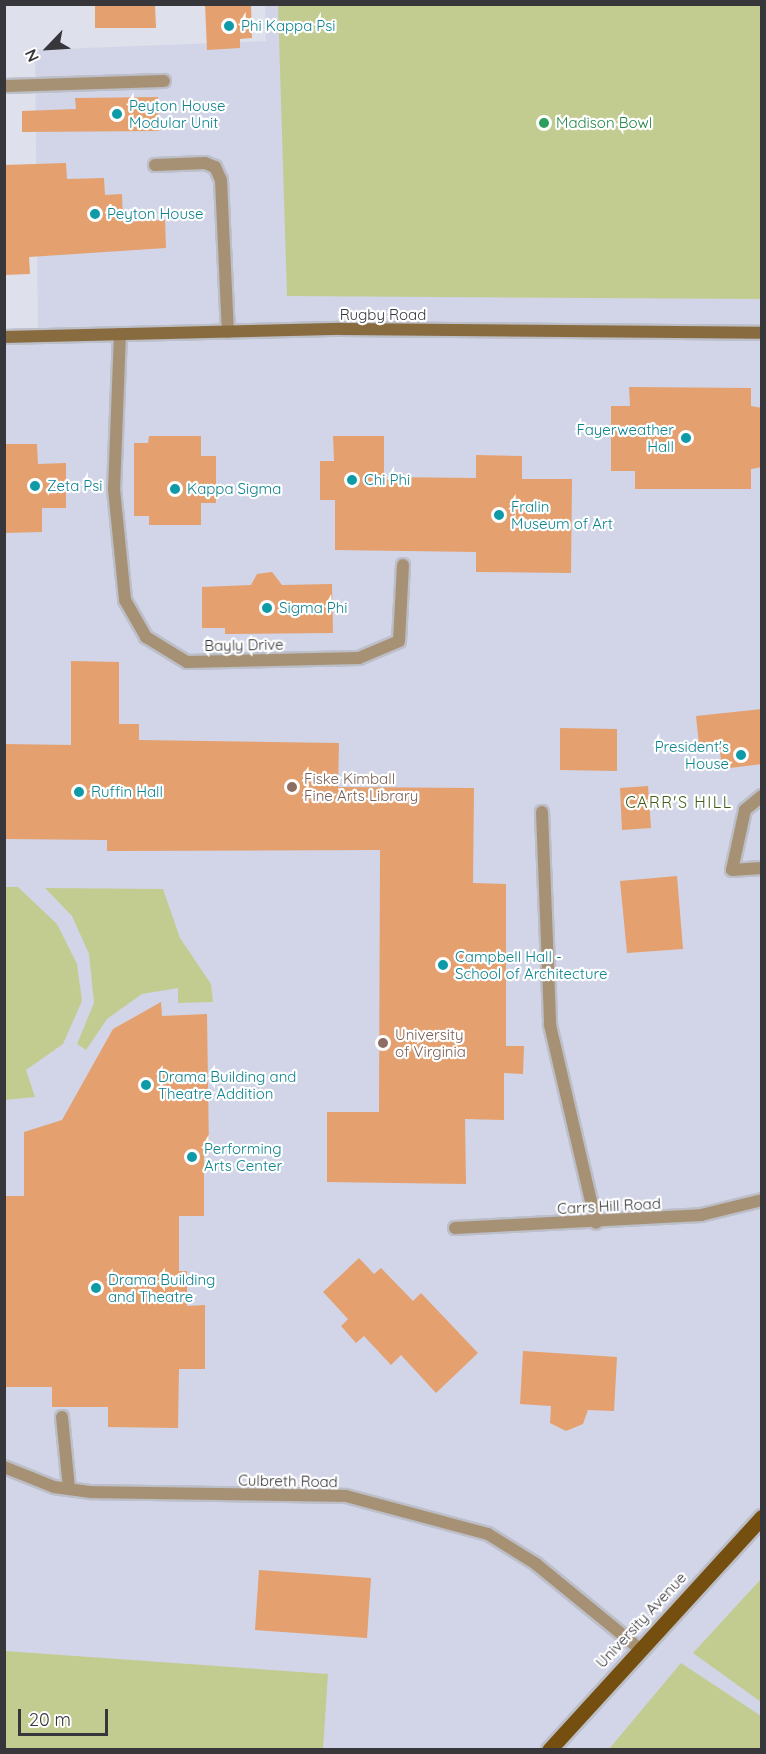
<!DOCTYPE html>
<style>
body{margin:0}
#map{position:relative;width:766px;height:1754px;overflow:hidden;background:#dee0eb;font-family:Quicksand,sans-serif}
div>[style]{position:absolute}
.built>*{inset:0;background:#d1d5e7}
.green>*{inset:0;background:#c3cc90}
.building>*{inset:0;background:#e4a06e}
.roads{filter:drop-shadow(2px 0 #bcbec8) drop-shadow(-2px 0 #bcbec8) drop-shadow(0 2px #bcbec8) drop-shadow(0 -2px #bcbec8)}
.service>*{height:12px;margin:-6px;padding:0 6px;transform-origin:6px;border-radius:6px;background:#a79175}
.minor>*{height:12px;margin:-6px;padding:0 6px;transform-origin:6px;border-radius:6px;background:#a79175}
.secondary>*{height:12px;margin:-6px;padding:0 6px;transform-origin:6px;border-radius:6px;background:#896b40}
.primary>*{height:15px;margin:-7.5px;padding:0 7.5px;transform-origin:7.5px;border-radius:7.5px;background:#744f10}
.dots>*{width:16px;height:16px;translate:-50% -50%;box-sizing:border-box;border:3px solid #fff;border-radius:50%}
span{translate:-50% -50%;white-space:nowrap;text-align:center;line-height:1.15;-webkit-text-stroke:4.5px #fff;paint-order:stroke}
.culture-label{font-size:15px;color:#0d838f}
.left{translate:0 -50%;text-align:left}
.right{translate:-100% -50%;text-align:right}
.leisure-label{font-size:15px;color:#27864d}
.street-label{font-size:15px;color:#36363b}
.education-label{font-size:15px;color:#785e54}
.neighbourhood-label{font-size:16px;color:#3f5c19;letter-spacing:1.5px}
.frame{position:absolute;inset:0;border:6px solid #36363b;pointer-events:none}
.north{position:absolute;left:18px;top:18px;width:60px;height:60px;-webkit-text-stroke:4px #fff;paint-order:stroke;rotate:245deg;font-size:16px;font-weight:700;line-height:24px;text-align:center;color:#36363b}
.north::after{content:'';display:block;margin:auto;width:21px;height:27px;background:#36363b;clip-path:polygon(50% 0,100% 100%,50% 72%,0 100%)}
.scale{position:absolute;left:18px;top:1709px;width:90px;height:27px;box-sizing:border-box;border:3px solid #36363b;border-top:0;padding-left:8px;font-size:18px;line-height:21px;white-space:nowrap;color:#36363b;-webkit-text-stroke:4px #fff;paint-order:stroke}
</style>
<div id="map">
<div class="built">
<div style="clip-path:polygon(265px 5px,761px 5px,761px 1749px,5px 1749px,4px 336px,38px 335px,35px 50px,266px 41px)"></div>
</div>
<div class="green">
<div style="clip-path:polygon(278px 5px,761px 5px,761px 299px,287px 296px)"></div>
<div style="clip-path:polygon(5px 887px,18px 887px,57px 924px,77px 964px,82px 1001px,63px 1044px,26px 1070px,35px 1097px,5px 1100px)"></div>
<div style="clip-path:polygon(45px 888px,163px 889px,180px 938px,211px 984px,213px 1002px,178px 1003px,178px 988px,142px 994px,107px 1019px,86px 1050px,77px 1044px,94px 1003px,89px 954px,72px 916px)"></div>
<div style="clip-path:polygon(761px 1579px,761px 1702px,693px 1653px)"></div>
<div style="clip-path:polygon(5px 1651px,328px 1674px,323px 1749px,5px 1749px)"></div>
<div style="clip-path:polygon(681px 1663px,761px 1716px,761px 1749px,609px 1749px)"></div>
</div>
<div class="building">
<div style="clip-path:polygon(95px 4px,155px 4px,156px 28px,95px 28px)"></div>
<div style="clip-path:polygon(205px 4px,251px 4px,252px 38px,240px 39px,240px 48px,207px 50px)"></div>
<div style="clip-path:polygon(158px 97px,159px 131px,22px 132px,22px 111px,76px 109px,75px 98px)"></div>
<div style="clip-path:polygon(66px 163px,67px 179px,104px 178px,105px 195px,122px 194px,123px 222px,165px 220px,166px 248px,29px 257px,30px 274px,4px 275px,4px 165px)"></div>
<div style="clip-path:polygon(629px 387px,751px 388px,751px 406px,762px 408px,762px 467px,751px 469px,751px 489px,635px 489px,635px 471px,611px 471px,611px 406px,630px 406px)"></div>
<div style="clip-path:polygon(149px 436px,201px 436px,201px 456px,216px 456px,216px 503px,201px 503px,201px 525px,149px 525px,149px 516px,134px 516px,134px 443px,148px 443px)"></div>
<div style="clip-path:polygon(333px 436px,384px 436px,384px 477px,476px 478px,476px 455px,522px 456px,522px 479px,572px 479px,571px 573px,476px 572px,476px 552px,335px 550px,335px 500px,320px 500px,320px 461px,334px 461px)"></div>
<div style="clip-path:polygon(4px 444px,37px 444px,38px 464px,66px 463px,66px 508px,42px 508px,42px 532px,4px 533px)"></div>
<div style="clip-path:polygon(272px 572px,282px 585px,332px 584px,333px 633px,225px 634px,225px 628px,202px 628px,202px 587px,251px 585px,257px 574px)"></div>
<div style="clip-path:polygon(71px 661px,119px 662px,119px 724px,139px 724px,139px 740px,339px 743px,338px 787px,474px 788px,473px 883px,506px 884px,506px 1046px,524px 1046px,523px 1074px,504px 1073px,504px 1120px,465px 1119px,466px 1184px,327px 1182px,327px 1112px,379px 1112px,380px 850px,107px 851px,107px 840px,4px 839px,4px 744px,71px 745px)"></div>
<div style="clip-path:polygon(762px 709px,762px 764px,722px 769px,719px 742px,699px 744px,696px 716px)"></div>
<div style="clip-path:polygon(560px 728px,617px 729px,617px 771px,560px 770px)"></div>
<div style="clip-path:polygon(648px 786px,651px 828px,622px 830px,620px 788px)"></div>
<div style="clip-path:polygon(677px 876px,683px 949px,627px 953px,620px 881px)"></div>
<div style="clip-path:polygon(161px 1002px,162px 1016px,207px 1014px,209px 1151px,204px 1151px,204px 1216px,179px 1216px,179px 1271px,187px 1271px,187px 1306px,205px 1305px,205px 1369px,179px 1369px,178px 1428px,108px 1427px,108px 1407px,52px 1407px,52px 1387px,4px 1387px,4px 1196px,24px 1196px,24px 1132px,62px 1120px,113px 1029px)"></div>
<div style="clip-path:polygon(359px 1258px,374px 1274px,381px 1268px,413px 1301px,421px 1293px,478px 1353px,436px 1393px,401px 1355px,391px 1365px,364px 1336px,356px 1343px,341px 1326px,348px 1319px,323px 1292px)"></div>
<div style="clip-path:polygon(523px 1351px,617px 1357px,614px 1411px,588px 1410px,583px 1424px,566px 1431px,550px 1423px,551px 1406px,520px 1404px)"></div>
<div style="clip-path:polygon(259px 1570px,371px 1578px,367px 1638px,255px 1630px)"></div>
</div>
<div class="roads">
<div class="service">
<div style="left:4px;top:86px;width:160px;rotate:-1.8deg"></div>
<div style="left:155px;top:165px;width:50px;rotate:-2.3deg"></div>
<div style="left:205px;top:163px;width:11px;rotate:22deg"></div>
<div style="left:215px;top:167px;width:14px;rotate:65deg"></div>
<div style="left:221px;top:180px;width:152px;rotate:87.4deg"></div>
<div style="left:762px;top:796px;width:22px;rotate:141deg"></div>
<div style="left:745px;top:810px;width:61px;rotate:102.2deg"></div>
<div style="left:732px;top:870px;width:30px;rotate:-4deg"></div>
<div style="left:542px;top:812px;width:213px;rotate:87.8deg"></div>
<div style="left:550px;top:1025px;width:203px;rotate:76.9deg"></div>
<div style="left:62px;top:1417px;width:72px;rotate:84.4deg"></div>
</div>
<div class="minor">
<div style="left:120px;top:334px;width:155px;rotate:92.2deg"></div>
<div style="left:114px;top:489px;width:112px;rotate:84.3deg"></div>
<div style="left:125px;top:600px;width:43px;rotate:60.4deg"></div>
<div style="left:146px;top:637px;width:48px;rotate:31.4deg"></div>
<div style="left:187px;top:662px;width:172px;rotate:-1.3deg"></div>
<div style="left:359px;top:658px;width:43px;rotate:-23deg"></div>
<div style="left:399px;top:641px;width:76px;rotate:-87deg"></div>
<div style="left:455px;top:1228px;width:246px;rotate:-3deg"></div>
<div style="left:701px;top:1215px;width:63px;rotate:-13.8deg"></div>
<div style="left:4px;top:1467px;width:54px;rotate:21.8deg"></div>
<div style="left:54px;top:1487px;width:37px;rotate:8deg"></div>
<div style="left:91px;top:1492px;width:255px;rotate:0.9deg"></div>
<div style="left:346px;top:1496px;width:147px;rotate:15deg"></div>
<div style="left:488px;top:1534px;width:57px;rotate:32deg"></div>
<div style="left:536px;top:1564px;width:134px;rotate:39.3deg"></div>
</div>
<div class="secondary">
<div style="left:4px;top:337px;width:338px;rotate:-1.4deg"></div>
<div style="left:342px;top:329px;width:420px;rotate:0.5deg"></div>
</div>
<div class="primary">
<div style="left:549px;top:1750px;width:316px;rotate:-47.6deg"></div>
</div>
</div>
<div class="dots">
<div style="left:229px;top:26px;background:#0f9aa8"></div>
<div style="left:117px;top:114px;background:#0f9aa8"></div>
<div style="left:544px;top:123px;background:#2e9e5b"></div>
<div style="left:95px;top:214px;background:#0f9aa8"></div>
<div style="left:686px;top:438px;background:#0f9aa8"></div>
<div style="left:352px;top:480px;background:#0f9aa8"></div>
<div style="left:35px;top:486px;background:#0f9aa8"></div>
<div style="left:175px;top:489px;background:#0f9aa8"></div>
<div style="left:499px;top:515px;background:#0f9aa8"></div>
<div style="left:267px;top:608px;background:#0f9aa8"></div>
<div style="left:741px;top:755px;background:#0f9aa8"></div>
<div style="left:292px;top:787px;background:#8d6e63"></div>
<div style="left:79px;top:792px;background:#0f9aa8"></div>
<div style="left:443px;top:965px;background:#0f9aa8"></div>
<div style="left:383px;top:1043px;background:#8d6e63"></div>
<div style="left:146px;top:1085px;background:#0f9aa8"></div>
<div style="left:192px;top:1157px;background:#0f9aa8"></div>
<div style="left:96px;top:1288px;background:#0f9aa8"></div>
</div>
<div class="culture-label">
<span class="left" style="left:241px;top:26px">Phi Kappa Psi</span>
<span class="left" style="left:129px;top:114px">Peyton House<br>Modular Unit</span>
<span class="left" style="left:107px;top:214px">Peyton House</span>
<span class="right" style="left:674px;top:438px">Fayerweather<br>Hall</span>
<span class="left" style="left:364px;top:480px">Chi Phi</span>
<span class="left" style="left:47px;top:486px">Zeta Psi</span>
<span class="left" style="left:187px;top:489px">Kappa Sigma</span>
<span class="left" style="left:511px;top:515px">Fralin<br>Museum of Art</span>
<span class="left" style="left:279px;top:608px">Sigma Phi</span>
<span class="right" style="left:729px;top:755px">President's<br>House</span>
<span class="left" style="left:91px;top:792px">Ruffin Hall</span>
<span class="left" style="left:455px;top:965px">Campbell Hall -<br>School of Architecture</span>
<span class="left" style="left:158px;top:1085px">Drama Building and<br>Theatre Addition</span>
<span class="left" style="left:204px;top:1157px">Performing<br>Arts Center</span>
<span class="left" style="left:108px;top:1288px">Drama Building<br>and Theatre</span>
</div>
<div class="leisure-label">
<span class="left" style="left:556px;top:123px">Madison Bowl</span>
</div>
<div class="street-label">
<span style="left:383px;top:315px">Rugby Road</span>
<span style="left:244px;top:645px;rotate:-1deg">Bayly Drive</span>
<span style="left:609px;top:1206px;rotate:-3deg">Carrs Hill Road</span>
<span style="left:288px;top:1481px;rotate:1deg">Culbreth Road</span>
<span style="left:641px;top:1620px;rotate:-47deg">University Avenue</span>
</div>
<div class="education-label">
<span class="left" style="left:304px;top:787px">Fiske Kimball<br>Fine Arts Library</span>
<span class="left" style="left:395px;top:1043px">University<br>of Virginia</span>
</div>
<div class="neighbourhood-label">
<span style="left:679px;top:802px">CARR'S HILL</span>
</div>
<div class="frame"></div>
<div class="north">N</div>
<div class="scale">20 m</div>
</div>
